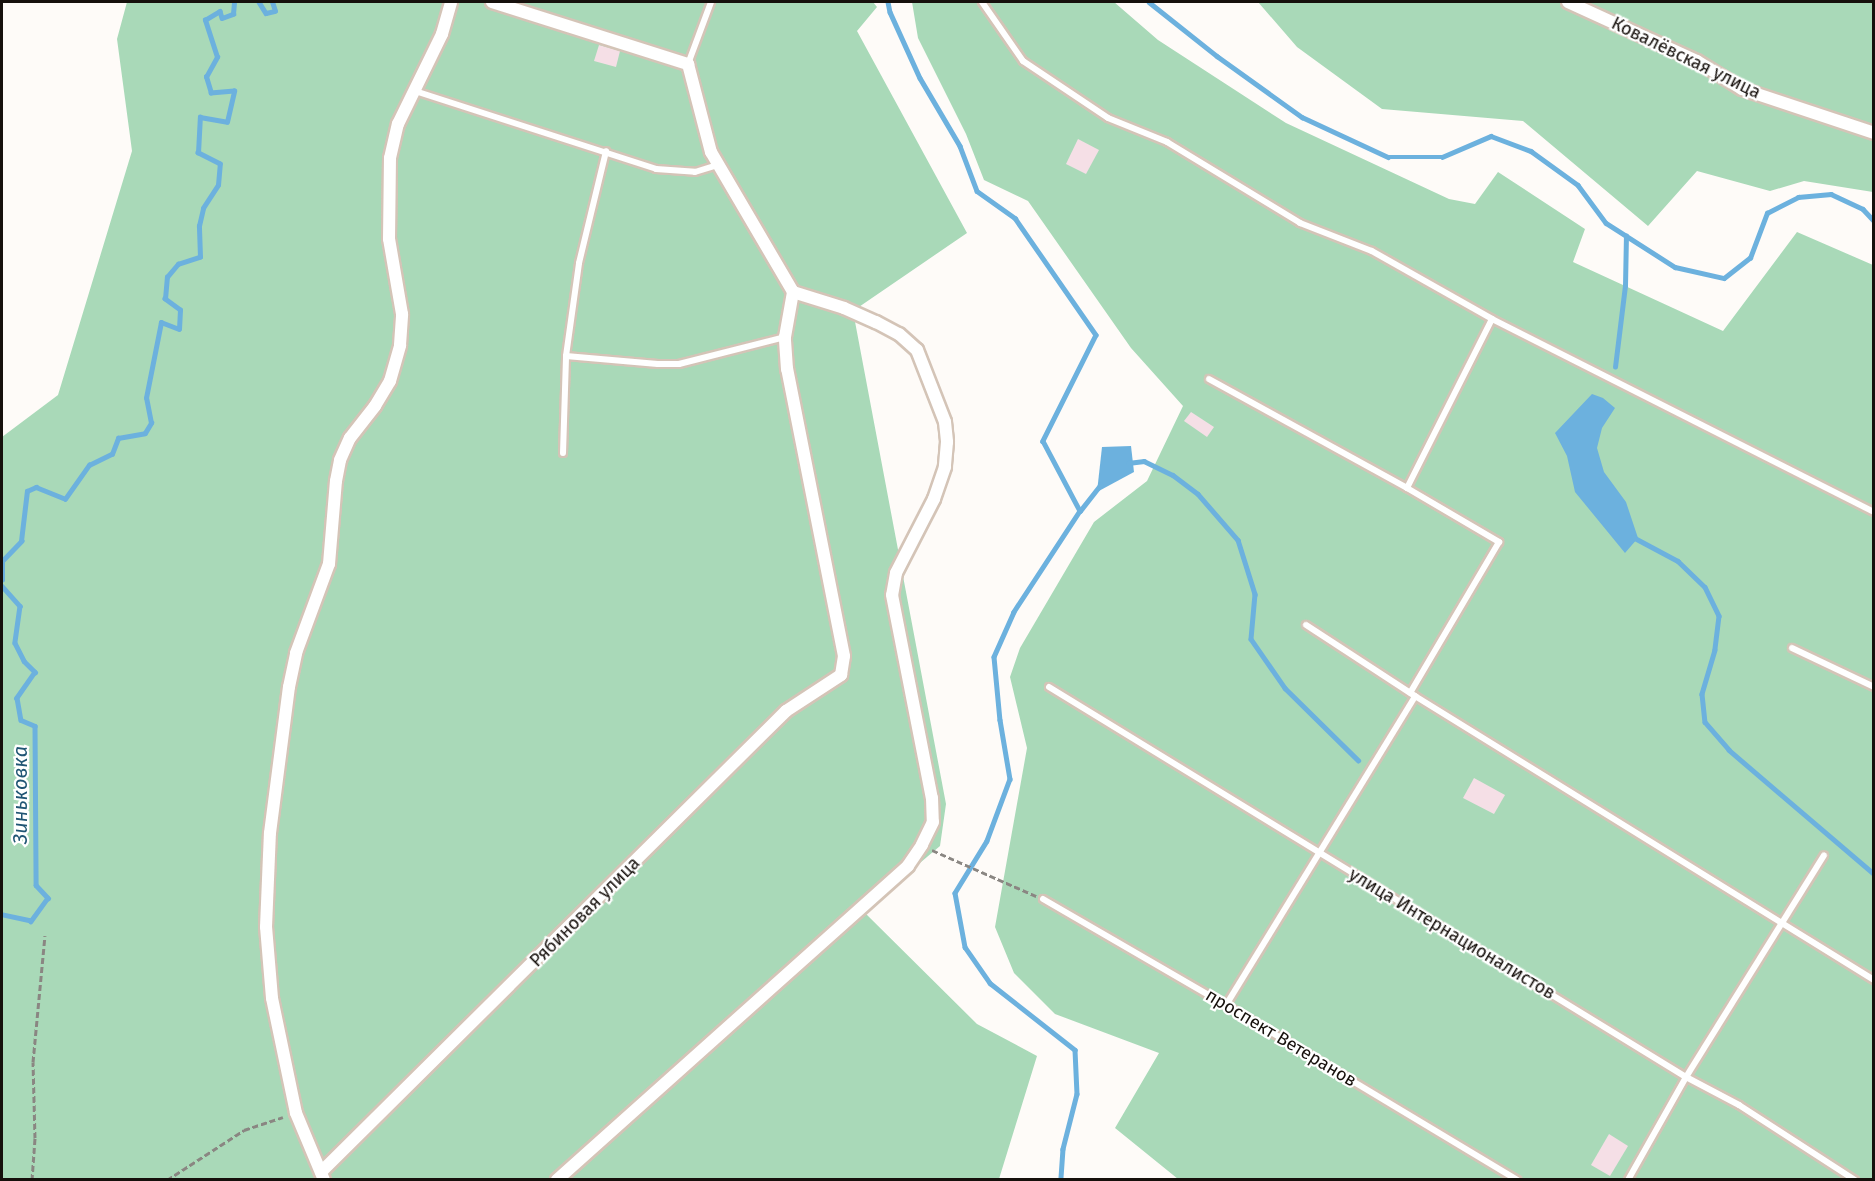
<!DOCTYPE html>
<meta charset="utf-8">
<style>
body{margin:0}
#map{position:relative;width:1875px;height:1181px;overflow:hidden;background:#fefbf8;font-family:"Fira Sans",sans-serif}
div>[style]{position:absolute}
.green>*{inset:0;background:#a9d9b8}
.water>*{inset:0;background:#6cb1de}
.stream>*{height:4.5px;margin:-2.25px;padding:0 2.25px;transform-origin:2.25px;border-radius:2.25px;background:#6cb1de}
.building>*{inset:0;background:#f5dfe6}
.path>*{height:3px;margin-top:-1.5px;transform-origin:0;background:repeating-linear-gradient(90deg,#8a8682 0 6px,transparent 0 9px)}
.roads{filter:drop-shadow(2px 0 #d4c4b7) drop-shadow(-2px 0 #d4c4b7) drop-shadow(0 2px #d4c4b7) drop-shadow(0 -2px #d4c4b7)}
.lane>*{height:6px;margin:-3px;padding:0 3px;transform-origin:3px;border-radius:3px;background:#fff}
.street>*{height:12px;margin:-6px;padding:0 6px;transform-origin:6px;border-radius:6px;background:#fff}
span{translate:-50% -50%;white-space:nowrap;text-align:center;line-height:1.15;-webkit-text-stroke:4.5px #fff;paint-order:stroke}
.street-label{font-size:18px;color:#16100c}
.water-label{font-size:20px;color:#205574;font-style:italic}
.frame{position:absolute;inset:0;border:3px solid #16100c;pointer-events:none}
</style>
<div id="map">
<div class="green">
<div style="clip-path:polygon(127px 2px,873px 2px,877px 7px,857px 31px,967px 233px,853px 311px,946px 804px,940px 846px,863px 911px,977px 1024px,1037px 1056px,999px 1179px,2px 1179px,2px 437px,58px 395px,132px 151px,117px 39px)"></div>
<div style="clip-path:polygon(912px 2px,1114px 2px,1158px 40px,1286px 123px,1449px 199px,1475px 204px,1498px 172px,1585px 229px,1573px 262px,1723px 331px,1797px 232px,1873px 265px,1873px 1179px,1178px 1179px,1115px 1128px,1159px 1053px,1055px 1014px,1014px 973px,995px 927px,1027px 748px,1010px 677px,1020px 648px,1094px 522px,1147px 481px,1183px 406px,1131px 348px,1028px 201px,984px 180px,966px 134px,918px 38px)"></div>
<div style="clip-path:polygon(1258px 2px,1873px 2px,1873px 192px,1804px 181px,1770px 191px,1697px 171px,1648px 226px,1523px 121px,1382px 109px,1297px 47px)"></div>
</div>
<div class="water">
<div style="clip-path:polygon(1592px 394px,1603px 398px,1615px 408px,1602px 428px,1597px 448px,1604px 472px,1626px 502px,1638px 538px,1625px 553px,1575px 492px,1567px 456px,1555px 433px)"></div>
<div style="clip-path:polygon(1131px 446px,1134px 472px,1097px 492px,1102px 447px)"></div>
</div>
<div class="stream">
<div style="left:259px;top:2px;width:13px;rotate:58deg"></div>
<div style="left:266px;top:13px;width:9px;rotate:-13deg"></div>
<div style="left:275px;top:11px;width:9px;rotate:-108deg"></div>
<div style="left:888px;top:2px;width:10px;rotate:79deg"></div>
<div style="left:890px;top:12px;width:72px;rotate:65.6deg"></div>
<div style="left:920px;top:78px;width:79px;rotate:59.5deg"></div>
<div style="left:960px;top:146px;width:48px;rotate:69.3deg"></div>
<div style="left:977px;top:191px;width:47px;rotate:35.4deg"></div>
<div style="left:1015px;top:218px;width:142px;rotate:55.3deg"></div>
<div style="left:1096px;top:335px;width:119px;rotate:116.6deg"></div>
<div style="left:1043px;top:441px;width:79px;rotate:62.1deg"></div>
<div style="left:1080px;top:511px;width:121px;rotate:123.2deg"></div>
<div style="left:1014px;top:612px;width:49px;rotate:114deg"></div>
<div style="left:994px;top:657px;width:63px;rotate:84.6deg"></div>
<div style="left:1000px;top:720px;width:60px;rotate:80.4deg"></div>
<div style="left:1010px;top:779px;width:66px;rotate:110.4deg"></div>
<div style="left:987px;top:841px;width:61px;rotate:121.6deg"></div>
<div style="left:955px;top:893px;width:55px;rotate:79.5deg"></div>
<div style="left:965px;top:947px;width:44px;rotate:55.2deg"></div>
<div style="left:990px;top:983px;width:108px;rotate:38.2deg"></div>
<div style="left:1075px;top:1050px;width:44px;rotate:87.4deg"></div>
<div style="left:1077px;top:1094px;width:57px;rotate:104.3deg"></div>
<div style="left:1063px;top:1149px;width:31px;rotate:94deg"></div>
<div style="left:1149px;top:2px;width:87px;rotate:38.5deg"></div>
<div style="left:1217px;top:56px;width:105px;rotate:35.7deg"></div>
<div style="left:1302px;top:117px;width:95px;rotate:24.9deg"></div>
<div style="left:1388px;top:157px;width:54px"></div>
<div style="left:1442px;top:157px;width:53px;rotate:-23.2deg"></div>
<div style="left:1491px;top:136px;width:43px;rotate:20.6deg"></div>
<div style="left:1531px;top:151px;width:58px;rotate:35.9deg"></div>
<div style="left:1578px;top:185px;width:47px;rotate:53.6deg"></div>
<div style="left:1606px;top:223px;width:82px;rotate:32.5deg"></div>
<div style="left:1675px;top:267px;width:50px;rotate:12.7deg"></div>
<div style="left:1724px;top:278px;width:33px;rotate:-38deg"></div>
<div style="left:1750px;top:258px;width:48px;rotate:-69.3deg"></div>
<div style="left:1767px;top:213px;width:35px;rotate:-27deg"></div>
<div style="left:1798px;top:197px;width:33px;rotate:-5deg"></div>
<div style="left:1831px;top:194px;width:35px;rotate:25deg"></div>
<div style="left:1863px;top:209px;width:16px;rotate:47deg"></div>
<div style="left:1615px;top:367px;width:82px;rotate:-83deg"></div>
<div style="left:1625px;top:286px;width:50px;rotate:-88.9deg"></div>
<div style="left:1128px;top:463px;width:16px;rotate:-7deg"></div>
<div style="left:1144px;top:461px;width:32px;rotate:26deg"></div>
<div style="left:1173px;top:475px;width:31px;rotate:37deg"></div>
<div style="left:1198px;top:494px;width:61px;rotate:49deg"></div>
<div style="left:1238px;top:540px;width:57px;rotate:72.5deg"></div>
<div style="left:1255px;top:594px;width:45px;rotate:95.1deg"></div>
<div style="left:1251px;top:639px;width:60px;rotate:55.2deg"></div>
<div style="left:1285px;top:688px;width:103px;rotate:44.6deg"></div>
<div style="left:1080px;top:511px;width:33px;rotate:-52deg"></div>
<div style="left:1633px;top:537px;width:51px;rotate:28.1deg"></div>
<div style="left:1678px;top:561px;width:37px;rotate:44deg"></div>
<div style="left:1705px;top:587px;width:32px;rotate:64deg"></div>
<div style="left:1719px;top:616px;width:34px;rotate:97deg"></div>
<div style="left:1715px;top:650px;width:46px;rotate:106.5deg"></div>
<div style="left:1702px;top:694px;width:28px;rotate:84deg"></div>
<div style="left:1705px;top:722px;width:37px;rotate:49deg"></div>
<div style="left:1729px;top:750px;width:191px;rotate:40.5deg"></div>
<div style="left:2px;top:580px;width:19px;rotate:-90deg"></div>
<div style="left:2px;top:561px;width:28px;rotate:-46deg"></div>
<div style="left:21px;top:541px;width:50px;rotate:-83.2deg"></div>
<div style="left:27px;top:491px;width:10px;rotate:-24deg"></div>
<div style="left:36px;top:487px;width:31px;rotate:22deg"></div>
<div style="left:65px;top:499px;width:42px;rotate:-54.8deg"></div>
<div style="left:89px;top:465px;width:25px;rotate:-26deg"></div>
<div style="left:112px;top:454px;width:17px;rotate:-69deg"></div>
<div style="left:118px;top:438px;width:27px;rotate:-10deg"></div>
<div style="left:145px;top:433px;width:12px;rotate:-59deg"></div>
<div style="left:151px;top:423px;width:25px;rotate:-101deg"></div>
<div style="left:146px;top:398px;width:77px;rotate:-78.8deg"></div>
<div style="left:161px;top:322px;width:19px;rotate:21deg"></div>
<div style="left:179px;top:329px;width:19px;rotate:-87deg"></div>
<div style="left:180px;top:310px;width:19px;rotate:-144deg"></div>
<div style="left:165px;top:299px;width:22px;rotate:-85deg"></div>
<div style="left:167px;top:277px;width:17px;rotate:-50deg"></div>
<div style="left:178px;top:264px;width:23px;rotate:-18deg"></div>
<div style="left:200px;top:257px;width:31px;rotate:-92deg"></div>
<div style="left:199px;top:226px;width:18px;rotate:-77deg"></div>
<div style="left:203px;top:208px;width:27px;rotate:-57deg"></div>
<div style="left:218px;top:185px;width:21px;rotate:-85deg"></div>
<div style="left:220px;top:164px;width:25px;rotate:-153deg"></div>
<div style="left:198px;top:153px;width:36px;rotate:-87deg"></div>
<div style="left:200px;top:117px;width:27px;rotate:10deg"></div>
<div style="left:227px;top:122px;width:32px;rotate:-77deg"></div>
<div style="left:234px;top:91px;width:23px;rotate:175deg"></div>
<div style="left:211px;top:93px;width:17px;rotate:-107deg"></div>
<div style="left:206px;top:77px;width:23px;rotate:-61deg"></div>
<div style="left:217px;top:57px;width:39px;rotate:-108deg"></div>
<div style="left:205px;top:20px;width:17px;rotate:-31deg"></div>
<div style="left:220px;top:11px;width:7px;rotate:74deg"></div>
<div style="left:222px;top:18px;width:12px;rotate:-20deg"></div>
<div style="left:233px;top:14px;width:12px;rotate:-85deg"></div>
<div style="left:2px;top:586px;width:27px;rotate:48deg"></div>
<div style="left:20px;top:606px;width:37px;rotate:98deg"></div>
<div style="left:15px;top:643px;width:20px;rotate:63deg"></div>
<div style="left:24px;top:661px;width:16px;rotate:45deg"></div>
<div style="left:35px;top:672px;width:32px;rotate:125deg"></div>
<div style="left:17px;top:698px;width:22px;rotate:80deg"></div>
<div style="left:21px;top:720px;width:15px;rotate:23deg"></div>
<div style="left:35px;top:726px;width:159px;rotate:89.6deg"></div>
<div style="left:36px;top:885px;width:18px;rotate:47deg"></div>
<div style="left:48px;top:898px;width:29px;rotate:126deg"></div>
<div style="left:31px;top:921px;width:30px;rotate:-168deg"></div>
</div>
<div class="building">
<div style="clip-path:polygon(599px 45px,620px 51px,616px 67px,594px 61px)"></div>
<div style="clip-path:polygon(1078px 139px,1099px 150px,1086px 174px,1066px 164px)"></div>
<div style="clip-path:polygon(1191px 412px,1214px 427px,1207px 437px,1184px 421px)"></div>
<div style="clip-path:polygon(1474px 778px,1505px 795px,1494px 814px,1463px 798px)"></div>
<div style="clip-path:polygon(1609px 1134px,1628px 1146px,1610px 1176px,1591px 1165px)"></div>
</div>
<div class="path">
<div style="left:932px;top:850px;width:114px;rotate:23.9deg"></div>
<div style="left:32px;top:1180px;width:42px;rotate:-85.9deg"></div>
<div style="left:35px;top:1138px;width:76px;rotate:-91.5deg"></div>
<div style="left:33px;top:1062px;width:127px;rotate:-84.6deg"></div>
<div style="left:167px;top:1180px;width:92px;rotate:-33deg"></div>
<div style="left:244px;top:1130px;width:41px;rotate:-18.4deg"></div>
</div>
<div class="roads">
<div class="lane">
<div style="left:982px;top:2px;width:72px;rotate:55.2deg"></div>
<div style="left:1023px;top:61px;width:102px;rotate:33.8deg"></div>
<div style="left:1108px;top:118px;width:64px;rotate:22.1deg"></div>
<div style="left:1167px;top:142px;width:156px;rotate:31.3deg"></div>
<div style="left:1300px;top:223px;width:77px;rotate:21.3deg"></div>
<div style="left:1372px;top:251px;width:138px;rotate:29.5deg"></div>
<div style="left:1492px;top:319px;width:428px;rotate:26.8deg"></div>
<div style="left:688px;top:64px;width:66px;rotate:-69.6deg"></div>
<div style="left:415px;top:91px;width:253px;rotate:17.9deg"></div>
<div style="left:656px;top:169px;width:39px;rotate:4deg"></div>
<div style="left:695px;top:172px;width:24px;rotate:-17deg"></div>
<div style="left:566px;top:356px;width:92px;rotate:5deg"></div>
<div style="left:658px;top:364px;width:21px"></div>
<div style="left:679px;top:364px;width:109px;rotate:-14.3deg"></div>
<div style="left:1209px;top:379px;width:226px;rotate:28.8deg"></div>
<div style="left:1407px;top:488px;width:107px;rotate:30.4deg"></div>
<div style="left:1499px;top:542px;width:175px;rotate:120.5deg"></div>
<div style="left:563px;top:453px;width:97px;rotate:-88.2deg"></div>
<div style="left:566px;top:356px;width:94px;rotate:-82deg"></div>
<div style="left:579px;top:263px;width:115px;rotate:-76.4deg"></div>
<div style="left:1407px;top:488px;width:189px;rotate:-63.3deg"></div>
<div style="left:1306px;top:625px;width:130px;rotate:33.1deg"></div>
<div style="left:1415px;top:696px;width:540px;rotate:31.75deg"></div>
<div style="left:1792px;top:648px;width:91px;rotate:25.4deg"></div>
<div style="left:1049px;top:687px;width:747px;rotate:31.48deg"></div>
<div style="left:1686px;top:1077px;width:60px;rotate:27.8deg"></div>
<div style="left:1739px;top:1105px;width:138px;rotate:32.9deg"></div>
<div style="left:1043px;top:899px;width:211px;rotate:30.1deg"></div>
<div style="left:1226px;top:1005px;width:340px;rotate:31deg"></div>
<div style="left:1226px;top:1005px;width:362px;rotate:-58.5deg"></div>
<div style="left:1628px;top:1180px;width:118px;rotate:-60.6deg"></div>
<div style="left:1686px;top:1077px;width:261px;rotate:-58.1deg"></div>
</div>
<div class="street">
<div style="left:492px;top:2px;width:206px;rotate:17.6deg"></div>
<div style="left:688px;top:64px;width:91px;rotate:75.4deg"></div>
<div style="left:711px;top:152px;width:162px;rotate:59.6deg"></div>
<div style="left:793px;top:292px;width:53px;rotate:17.4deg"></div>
<div style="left:844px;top:308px;width:35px;rotate:24deg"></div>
<div style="left:876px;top:322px;width:26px;rotate:28deg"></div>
<div style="left:899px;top:334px;width:24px;rotate:42deg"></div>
<div style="left:917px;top:350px;width:77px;rotate:68.7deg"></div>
<div style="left:945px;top:422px;width:20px;rotate:84deg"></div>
<div style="left:947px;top:442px;width:25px;rotate:95deg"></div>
<div style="left:945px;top:467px;width:34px;rotate:109deg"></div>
<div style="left:934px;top:499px;width:83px;rotate:117.2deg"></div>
<div style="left:896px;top:573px;width:22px;rotate:100deg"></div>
<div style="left:892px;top:595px;width:207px;rotate:78.9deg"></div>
<div style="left:932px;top:798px;width:24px;rotate:88deg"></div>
<div style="left:933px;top:822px;width:25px;rotate:116deg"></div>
<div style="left:922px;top:845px;width:25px;rotate:124deg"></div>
<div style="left:908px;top:866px;width:471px;rotate:138.2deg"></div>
<div style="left:1568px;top:2px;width:142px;rotate:24.6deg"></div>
<div style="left:1697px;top:61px;width:53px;rotate:31.9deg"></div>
<div style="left:1742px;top:89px;width:139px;rotate:18.4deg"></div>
<div style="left:321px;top:1172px;width:655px;rotate:-44.75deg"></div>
<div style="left:786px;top:711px;width:66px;rotate:-33.2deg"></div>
<div style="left:841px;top:675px;width:19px;rotate:-81deg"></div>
<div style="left:844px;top:656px;width:293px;rotate:-101.2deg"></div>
<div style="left:787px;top:369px;width:32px;rotate:-94deg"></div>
<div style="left:785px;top:337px;width:46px;rotate:-79.9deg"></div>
<div style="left:324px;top:1180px;width:73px;rotate:-112.7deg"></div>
<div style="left:296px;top:1113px;width:117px;rotate:-101.8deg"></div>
<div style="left:272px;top:998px;width:71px;rotate:-94.8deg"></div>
<div style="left:266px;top:927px;width:94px;rotate:-87.6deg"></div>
<div style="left:270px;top:833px;width:147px;rotate:-82.6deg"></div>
<div style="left:289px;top:687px;width:35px;rotate:-78deg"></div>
<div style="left:296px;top:653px;width:95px;rotate:-69.7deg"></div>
<div style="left:329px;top:564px;width:83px;rotate:-85.2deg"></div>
<div style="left:336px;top:481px;width:21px;rotate:-79deg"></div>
<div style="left:340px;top:460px;width:24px;rotate:-66deg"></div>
<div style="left:350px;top:438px;width:41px;rotate:-52deg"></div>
<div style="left:375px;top:406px;width:29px;rotate:-59deg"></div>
<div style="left:390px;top:381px;width:37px;rotate:-74deg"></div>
<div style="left:400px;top:345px;width:31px;rotate:-86deg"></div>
<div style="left:402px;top:314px;width:76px;rotate:-99.8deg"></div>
<div style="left:389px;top:239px;width:81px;rotate:-89.3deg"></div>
<div style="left:390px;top:158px;width:35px;rotate:-77deg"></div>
<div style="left:398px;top:124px;width:100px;rotate:-63.9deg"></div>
<div style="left:442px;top:34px;width:33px;rotate:-74deg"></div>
</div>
</div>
<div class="street-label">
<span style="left:1686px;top:58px;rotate:26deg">Ковалёвская улица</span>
<span style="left:585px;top:912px;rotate:-45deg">Рябиновая улица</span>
<span style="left:1452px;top:934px;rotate:31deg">улица Интернационалистов</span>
<span style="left:1281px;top:1038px;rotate:31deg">проспект Ветеранов</span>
</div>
<div class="water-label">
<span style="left:20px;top:795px;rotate:-90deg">Зиньковка</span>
</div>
<div class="frame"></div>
</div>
